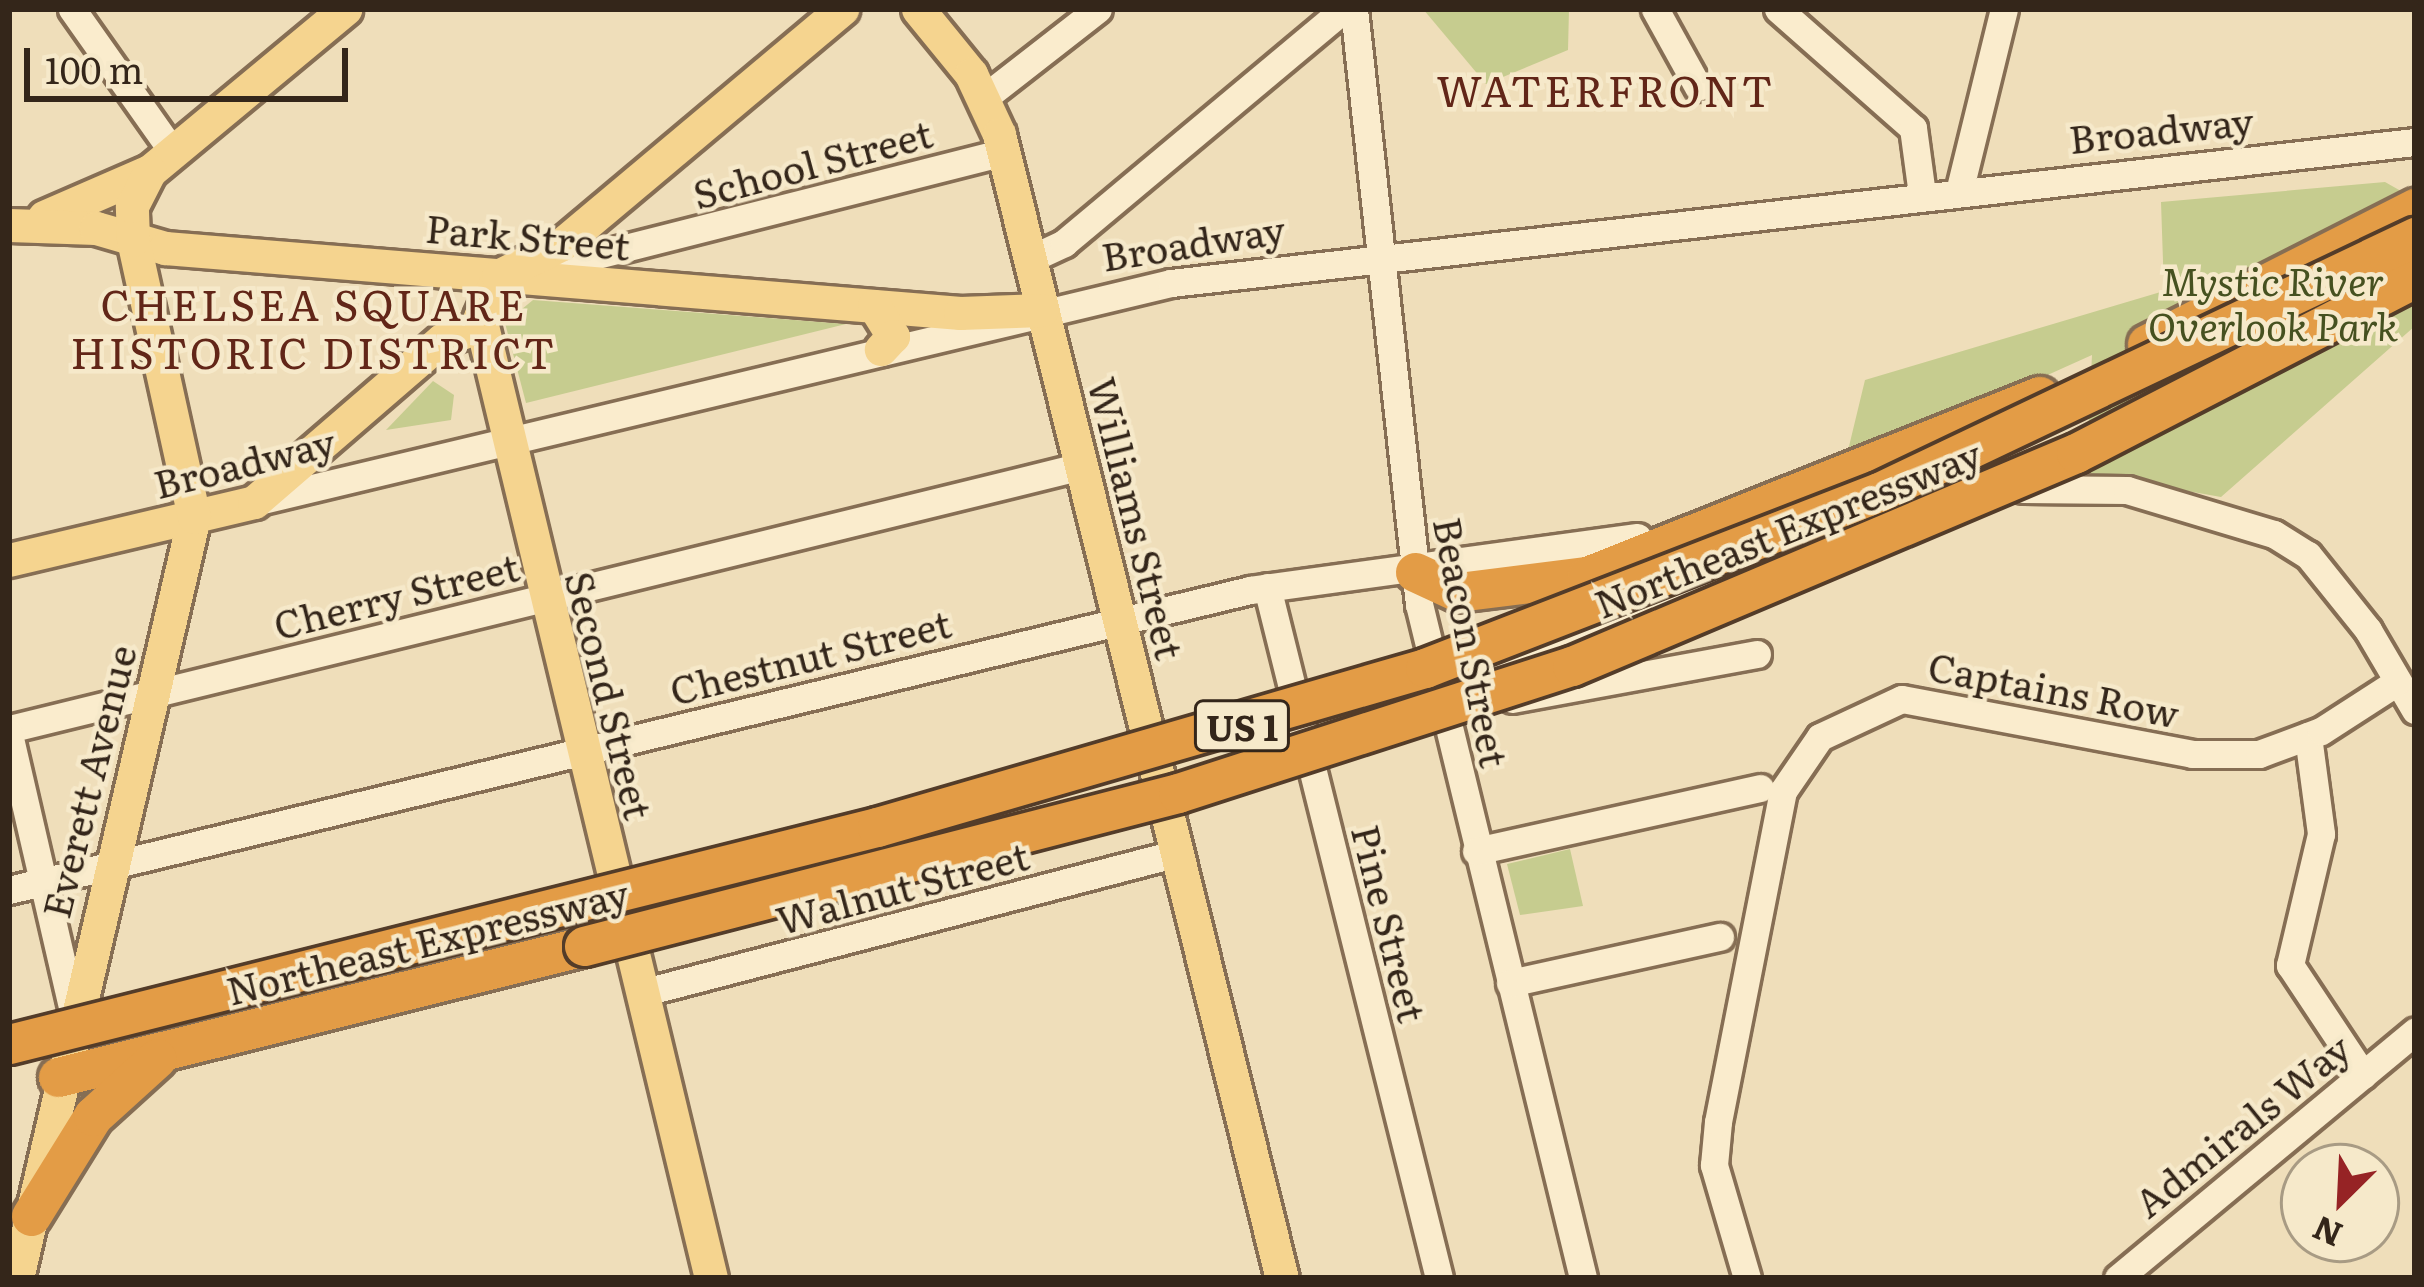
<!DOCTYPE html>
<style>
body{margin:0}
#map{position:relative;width:2424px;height:1287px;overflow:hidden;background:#efdeba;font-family:Literata,serif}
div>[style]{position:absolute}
.green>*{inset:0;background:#c6cc8f}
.roads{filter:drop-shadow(3px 0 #866e54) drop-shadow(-3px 0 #866e54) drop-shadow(0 3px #866e54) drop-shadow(0 -3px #866e54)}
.minor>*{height:27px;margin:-13.5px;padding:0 13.5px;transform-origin:13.5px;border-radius:13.5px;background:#faeccd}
.major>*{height:33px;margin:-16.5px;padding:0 16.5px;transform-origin:16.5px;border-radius:16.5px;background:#f5d48f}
.highway>*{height:39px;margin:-19.5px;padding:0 19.5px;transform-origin:19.5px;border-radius:19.5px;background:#e39c46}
.bridges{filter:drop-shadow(3px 0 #533c29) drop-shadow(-3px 0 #533c29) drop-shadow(0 3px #533c29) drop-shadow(0 -3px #533c29)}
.highway-bridge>*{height:39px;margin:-19.5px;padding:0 19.5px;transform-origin:19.5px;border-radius:19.5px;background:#e39c46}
span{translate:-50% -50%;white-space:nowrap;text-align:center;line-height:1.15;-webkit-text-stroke:9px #f6e9ca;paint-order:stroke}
.shield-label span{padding:3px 9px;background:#f6e9ca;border:3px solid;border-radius:9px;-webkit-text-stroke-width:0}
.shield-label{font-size:36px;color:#34261a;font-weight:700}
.street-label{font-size:39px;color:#34261a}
.park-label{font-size:39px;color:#465120;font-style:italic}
.neighbourhood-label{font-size:42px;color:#622618;letter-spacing:3px}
.frame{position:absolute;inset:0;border:12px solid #34261a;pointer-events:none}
.north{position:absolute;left:2280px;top:1143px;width:120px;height:120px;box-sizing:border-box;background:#f6e9ca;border:3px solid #a89b84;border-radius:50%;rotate:204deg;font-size:33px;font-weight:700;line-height:48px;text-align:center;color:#34261a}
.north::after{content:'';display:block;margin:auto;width:42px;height:54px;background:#962325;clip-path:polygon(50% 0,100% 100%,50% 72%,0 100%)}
.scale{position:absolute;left:24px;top:48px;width:324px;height:54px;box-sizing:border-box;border:6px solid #34261a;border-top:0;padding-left:15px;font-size:36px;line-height:42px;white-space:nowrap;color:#34261a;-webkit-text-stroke:9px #f6e9ca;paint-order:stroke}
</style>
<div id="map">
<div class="green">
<div style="clip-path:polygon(1423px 9px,1569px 9px,1568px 50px,1486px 84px)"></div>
<div style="clip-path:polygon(2385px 182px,2415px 199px,2415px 326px,2221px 497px,2086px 473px,2092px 355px,1844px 467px,1865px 380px,2164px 291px,2161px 202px)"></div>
<div style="clip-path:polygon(533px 300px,846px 324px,526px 403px,505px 323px)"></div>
<div style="clip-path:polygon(433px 381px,454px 395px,451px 420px,386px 430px)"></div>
<div style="clip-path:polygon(1570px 849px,1583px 906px,1520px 915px,1507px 864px)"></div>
</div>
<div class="roads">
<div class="minor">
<div style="left:72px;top:9px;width:175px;rotate:54.8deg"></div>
<div style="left:1354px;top:9px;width:599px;rotate:83.77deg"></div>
<div style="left:1419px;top:604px;width:694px;rotate:76.32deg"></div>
<div style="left:1655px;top:9px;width:89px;rotate:61.1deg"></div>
<div style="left:1778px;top:9px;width:180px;rotate:41.4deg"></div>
<div style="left:1913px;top:128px;width:68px;rotate:82.3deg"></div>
<div style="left:985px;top:97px;width:143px;rotate:-37.9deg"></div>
<div style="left:1959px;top:192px;width:188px;rotate:-76.2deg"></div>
<div style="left:1030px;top:259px;width:38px;rotate:-25deg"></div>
<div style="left:1064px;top:243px;width:365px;rotate:-39.9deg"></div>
<div style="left:538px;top:270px;width:481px;rotate:-14.2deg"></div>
<div style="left:2023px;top:489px;width:104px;rotate:0.6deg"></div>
<div style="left:2127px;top:490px;width:153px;rotate:16.7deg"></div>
<div style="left:2274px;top:534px;width:40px;rotate:32deg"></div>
<div style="left:2308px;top:555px;width:96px;rotate:51.3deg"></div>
<div style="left:2368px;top:630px;width:93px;rotate:59.6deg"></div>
<div style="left:258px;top:501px;width:939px;rotate:-13.43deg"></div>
<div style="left:1171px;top:283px;width:1252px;rotate:-6.47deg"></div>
<div style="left:1267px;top:587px;width:712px;rotate:76.02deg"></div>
<div style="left:1482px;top:666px;width:304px;rotate:-19.6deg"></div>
<div style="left:1512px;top:699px;width:249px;rotate:-10.4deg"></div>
<div style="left:9px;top:729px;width:1105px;rotate:-13.77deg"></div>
<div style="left:9px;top:734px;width:284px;rotate:77deg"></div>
<div style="left:2308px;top:736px;width:99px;rotate:82.4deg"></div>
<div style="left:2321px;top:834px;width:135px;rotate:103.3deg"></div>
<div style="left:2290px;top:965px;width:132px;rotate:56.4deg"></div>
<div style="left:1476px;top:851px;width:291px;rotate:-12.5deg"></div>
<div style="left:9px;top:890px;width:1277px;rotate:-13.59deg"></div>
<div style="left:1250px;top:590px;width:391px;rotate:-7.8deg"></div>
<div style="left:1510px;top:983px;width:215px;rotate:-12.4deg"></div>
<div style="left:645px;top:992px;width:551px;rotate:-14.62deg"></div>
<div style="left:1747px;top:1278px;width:118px;rotate:-106.3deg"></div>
<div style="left:1714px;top:1165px;width:43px;rotate:-84.7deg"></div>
<div style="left:1718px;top:1122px;width:337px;rotate:-78.9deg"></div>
<div style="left:1783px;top:791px;width:65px;rotate:-55.6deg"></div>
<div style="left:1820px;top:737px;width:90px;rotate:-24.9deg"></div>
<div style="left:1902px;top:699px;width:295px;rotate:10.7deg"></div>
<div style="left:2192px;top:754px;width:67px"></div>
<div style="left:2259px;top:754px;width:66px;rotate:-20.4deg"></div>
<div style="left:2321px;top:731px;width:90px;rotate:-32.8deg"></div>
<div style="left:2118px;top:1278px;width:386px;rotate:-39.7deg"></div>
</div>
<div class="major">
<div style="left:918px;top:9px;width:84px;rotate:50.8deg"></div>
<div style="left:971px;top:74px;width:66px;rotate:65deg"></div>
<div style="left:999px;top:134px;width:1178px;rotate:76.11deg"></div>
<div style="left:44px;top:217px;width:116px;rotate:-23.5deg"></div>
<div style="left:150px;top:171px;width:254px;rotate:-39.7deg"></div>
<div style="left:9px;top:225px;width:87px;rotate:2deg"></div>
<div style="left:96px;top:228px;width:72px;rotate:16.2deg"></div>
<div style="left:165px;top:248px;width:798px;rotate:4.67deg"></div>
<div style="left:960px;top:313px;width:82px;rotate:-2.1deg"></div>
<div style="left:874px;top:306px;width:36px;rotate:58deg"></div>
<div style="left:893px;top:336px;width:18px;rotate:133deg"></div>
<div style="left:9px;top:560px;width:252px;rotate:-13.3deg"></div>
<div style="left:254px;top:502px;width:248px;rotate:-40.8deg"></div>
<div style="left:442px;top:340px;width:40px;rotate:-20.2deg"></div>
<div style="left:17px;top:1278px;width:781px;rotate:-76.91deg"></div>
<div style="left:194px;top:517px;width:284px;rotate:-102.4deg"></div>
<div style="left:133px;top:240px;width:34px;rotate:-92deg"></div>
<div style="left:132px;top:206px;width:39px;rotate:-63deg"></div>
<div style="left:711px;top:1278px;width:988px;rotate:-103.52deg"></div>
<div style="left:480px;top:317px;width:45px;rotate:-66.3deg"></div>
<div style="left:498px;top:276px;width:72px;rotate:-26.6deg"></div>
<div style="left:562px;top:244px;width:366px;rotate:-40deg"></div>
</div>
<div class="highway">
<div style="left:2147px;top:344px;width:301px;rotate:-26.9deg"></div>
<div style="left:1415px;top:572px;width:47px;rotate:24.9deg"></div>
<div style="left:1458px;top:592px;width:130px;rotate:-7.1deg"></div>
<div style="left:1587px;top:576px;width:487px;rotate:-21.7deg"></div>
<div style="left:58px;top:1077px;width:542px;rotate:-13.98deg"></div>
<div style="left:31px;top:1216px;width:118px;rotate:-58.2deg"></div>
<div style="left:93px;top:1116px;width:86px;rotate:-42.2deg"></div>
</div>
</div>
<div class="bridges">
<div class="highway-bridge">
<div style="left:584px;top:946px;width:613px;rotate:-14.44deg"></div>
<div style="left:1178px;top:793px;width:414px;rotate:-17.9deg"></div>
<div style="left:1572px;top:666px;width:547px;rotate:-22.91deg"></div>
<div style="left:2076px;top:453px;width:382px;rotate:-27.3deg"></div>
<div style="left:9px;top:1044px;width:895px;rotate:-14.04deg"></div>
<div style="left:877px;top:827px;width:571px;rotate:-16.18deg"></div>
<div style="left:1425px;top:668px;width:487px;rotate:-21.2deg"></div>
<div style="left:1879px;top:492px;width:594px;rotate:-25.44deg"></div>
</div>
</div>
<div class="shield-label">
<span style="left:1242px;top:726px">US 1</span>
</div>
<div class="street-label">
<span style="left:2161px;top:128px;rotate:-6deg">Broadway</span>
<span style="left:812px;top:162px;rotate:-15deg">School Street</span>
<span style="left:528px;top:235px;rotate:5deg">Park Street</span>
<span style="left:1193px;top:241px;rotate:-9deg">Broadway</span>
<span style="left:244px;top:461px;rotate:-14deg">Broadway</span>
<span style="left:1138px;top:518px;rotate:76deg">Williams Street</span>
<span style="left:1787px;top:527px;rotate:-22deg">Northeast Expressway</span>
<span style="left:396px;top:594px;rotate:-14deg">Cherry Street</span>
<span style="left:1473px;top:642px;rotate:79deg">Beacon Street</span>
<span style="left:810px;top:655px;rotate:-14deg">Chestnut Street</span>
<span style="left:2054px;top:688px;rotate:11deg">Captains Row</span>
<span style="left:611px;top:695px;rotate:76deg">Second Street</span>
<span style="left:87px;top:781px;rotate:-76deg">Everett Avenue</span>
<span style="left:902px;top:886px;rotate:-15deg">Walnut Street</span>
<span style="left:1391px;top:923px;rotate:76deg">Pine Street</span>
<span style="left:427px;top:940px;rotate:-14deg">Northeast Expressway</span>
<span style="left:2241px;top:1124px;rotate:-39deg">Admirals Way</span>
</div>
<div class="park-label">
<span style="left:2273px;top:302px">Mystic River<br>Overlook Park</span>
</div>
<div class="neighbourhood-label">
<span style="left:1606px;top:89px">WATERFRONT</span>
<span style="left:314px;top:327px">CHELSEA SQUARE<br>HISTORIC DISTRICT</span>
</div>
<div class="frame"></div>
<div class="north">N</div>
<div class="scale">100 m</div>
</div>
